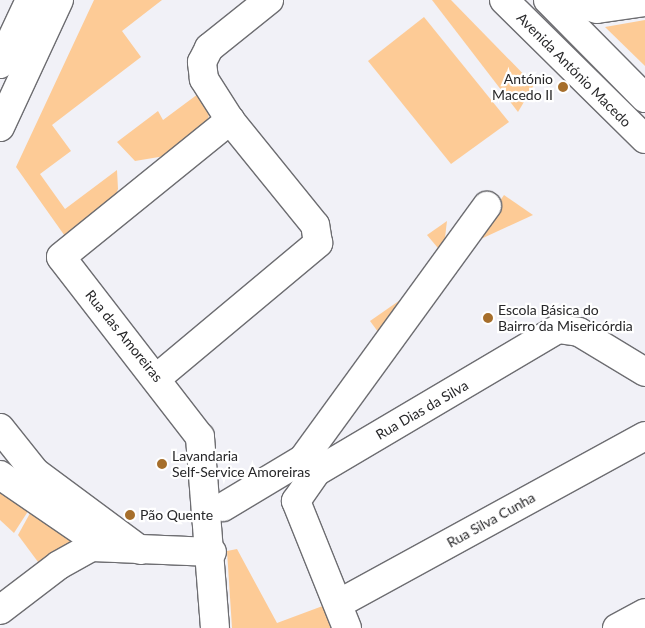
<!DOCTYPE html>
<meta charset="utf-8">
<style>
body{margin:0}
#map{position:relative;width:645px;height:628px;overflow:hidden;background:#f1f1f7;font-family:Lato,sans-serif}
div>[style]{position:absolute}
.green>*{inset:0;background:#fdcb96}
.roads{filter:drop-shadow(1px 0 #6d6d71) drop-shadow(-1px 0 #6d6d71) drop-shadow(0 1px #6d6d71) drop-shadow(0 -1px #6d6d71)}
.minor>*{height:28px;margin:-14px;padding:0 14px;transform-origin:14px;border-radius:14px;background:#fff}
.highway>*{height:28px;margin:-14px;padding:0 14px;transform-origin:14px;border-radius:14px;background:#fff}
.dots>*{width:14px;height:14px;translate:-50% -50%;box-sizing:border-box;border:2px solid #fff;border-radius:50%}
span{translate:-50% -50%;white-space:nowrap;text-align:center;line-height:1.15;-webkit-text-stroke:4.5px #fff;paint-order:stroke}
.street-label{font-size:14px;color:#272729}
.poi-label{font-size:14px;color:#272729}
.right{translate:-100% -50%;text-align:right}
.left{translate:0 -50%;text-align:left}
</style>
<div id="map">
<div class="green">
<div style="clip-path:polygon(94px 0,162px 0,122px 31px,141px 57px,52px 125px,71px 151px,40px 174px,65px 209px,117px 170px,118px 189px,112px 204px,67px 239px,16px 167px)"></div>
<div style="clip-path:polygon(432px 0,451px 0,534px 85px,518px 112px)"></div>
<div style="clip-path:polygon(424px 17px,509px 122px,451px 164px,368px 61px)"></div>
<div style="clip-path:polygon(645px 20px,645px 66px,605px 27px)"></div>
<div style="clip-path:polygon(198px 94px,209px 110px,208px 125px,171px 155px,135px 161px,117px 142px,158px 111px,163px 120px)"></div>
<div style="clip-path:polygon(504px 195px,533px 215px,470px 244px)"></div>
<div style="clip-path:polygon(447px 221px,443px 254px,427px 235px)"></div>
<div style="clip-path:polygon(429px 280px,384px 340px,370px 321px)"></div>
<div style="clip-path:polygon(0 483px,34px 502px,14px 533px,0 520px)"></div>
<div style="clip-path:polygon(34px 506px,81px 538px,41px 566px,18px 535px)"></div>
<div style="clip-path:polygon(237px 549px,277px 623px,328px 604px,337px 628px,232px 628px,227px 551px)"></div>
</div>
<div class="roads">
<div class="minor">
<div style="left:0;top:64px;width:71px;rotate:-64.9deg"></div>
<div style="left:0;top:127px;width:140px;rotate:-65.1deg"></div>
<div style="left:158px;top:377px;width:209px;rotate:-39.9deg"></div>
<div style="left:318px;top:243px;width:18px;rotate:-99deg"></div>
<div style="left:315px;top:225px;width:135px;rotate:-129deg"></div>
<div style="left:230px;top:120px;width:49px;rotate:-122.4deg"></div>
<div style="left:204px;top:79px;width:17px;rotate:-97deg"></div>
<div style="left:202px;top:62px;width:16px;rotate:-63deg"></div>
<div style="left:209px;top:48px;width:77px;rotate:-38.7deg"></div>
<div style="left:0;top:428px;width:56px;rotate:51.5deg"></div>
<div style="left:35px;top:472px;width:131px;rotate:36.6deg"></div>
<div style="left:0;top:475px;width:108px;rotate:34.4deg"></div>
<div style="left:223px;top:507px;width:93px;rotate:-31deg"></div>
<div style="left:303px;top:459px;width:313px;rotate:-54deg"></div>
<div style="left:338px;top:604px;width:350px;rotate:-28.7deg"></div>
<div style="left:0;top:610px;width:74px;rotate:-37.3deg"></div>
<div style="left:59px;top:565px;width:38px;rotate:-29deg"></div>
<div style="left:92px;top:547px;width:120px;rotate:2.4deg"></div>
<div style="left:215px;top:628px;width:192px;rotate:-94.5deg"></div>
<div style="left:200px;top:437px;width:227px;rotate:-127.7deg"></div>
<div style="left:61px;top:257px;width:218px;rotate:-39deg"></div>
<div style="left:347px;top:628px;width:137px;rotate:-111.9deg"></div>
<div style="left:296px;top:501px;width:35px;rotate:-55deg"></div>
<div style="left:316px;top:472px;width:281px;rotate:-30.6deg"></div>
<div style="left:558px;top:329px;width:21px;rotate:8deg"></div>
<div style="left:579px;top:332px;width:77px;rotate:31.2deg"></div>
<div style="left:617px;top:628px;width:32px;rotate:-28deg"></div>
</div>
<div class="highway">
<div style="left:504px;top:0;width:198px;rotate:44.6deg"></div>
<div style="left:548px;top:0;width:138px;rotate:45.3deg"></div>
<div style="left:568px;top:0;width:30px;rotate:17deg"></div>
<div style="left:597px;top:9px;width:49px;rotate:-8.3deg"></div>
</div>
</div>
<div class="dots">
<div style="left:563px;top:87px;background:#a66e2b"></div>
<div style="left:488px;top:318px;background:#a66e2b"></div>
<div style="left:162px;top:464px;background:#a66e2b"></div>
<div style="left:130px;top:515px;background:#a66e2b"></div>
</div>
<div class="street-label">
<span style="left:574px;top:70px;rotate:45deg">Avenida António Macedo</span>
<span style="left:124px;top:336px;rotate:51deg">Rua das Amoreiras</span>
<span style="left:422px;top:410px;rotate:-30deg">Rua Dias da Silva</span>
<span style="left:491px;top:520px;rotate:-29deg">Rua Silva Cunha</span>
</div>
<div class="poi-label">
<span class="right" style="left:553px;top:87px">António<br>Macedo II</span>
<span class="left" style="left:498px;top:318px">Escola Básica do<br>Bairro da Misericórdia</span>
<span class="left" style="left:172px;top:464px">Lavandaria<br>Self-Service Amoreiras</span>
<span class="left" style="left:140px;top:515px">Pão Quente</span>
</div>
</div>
